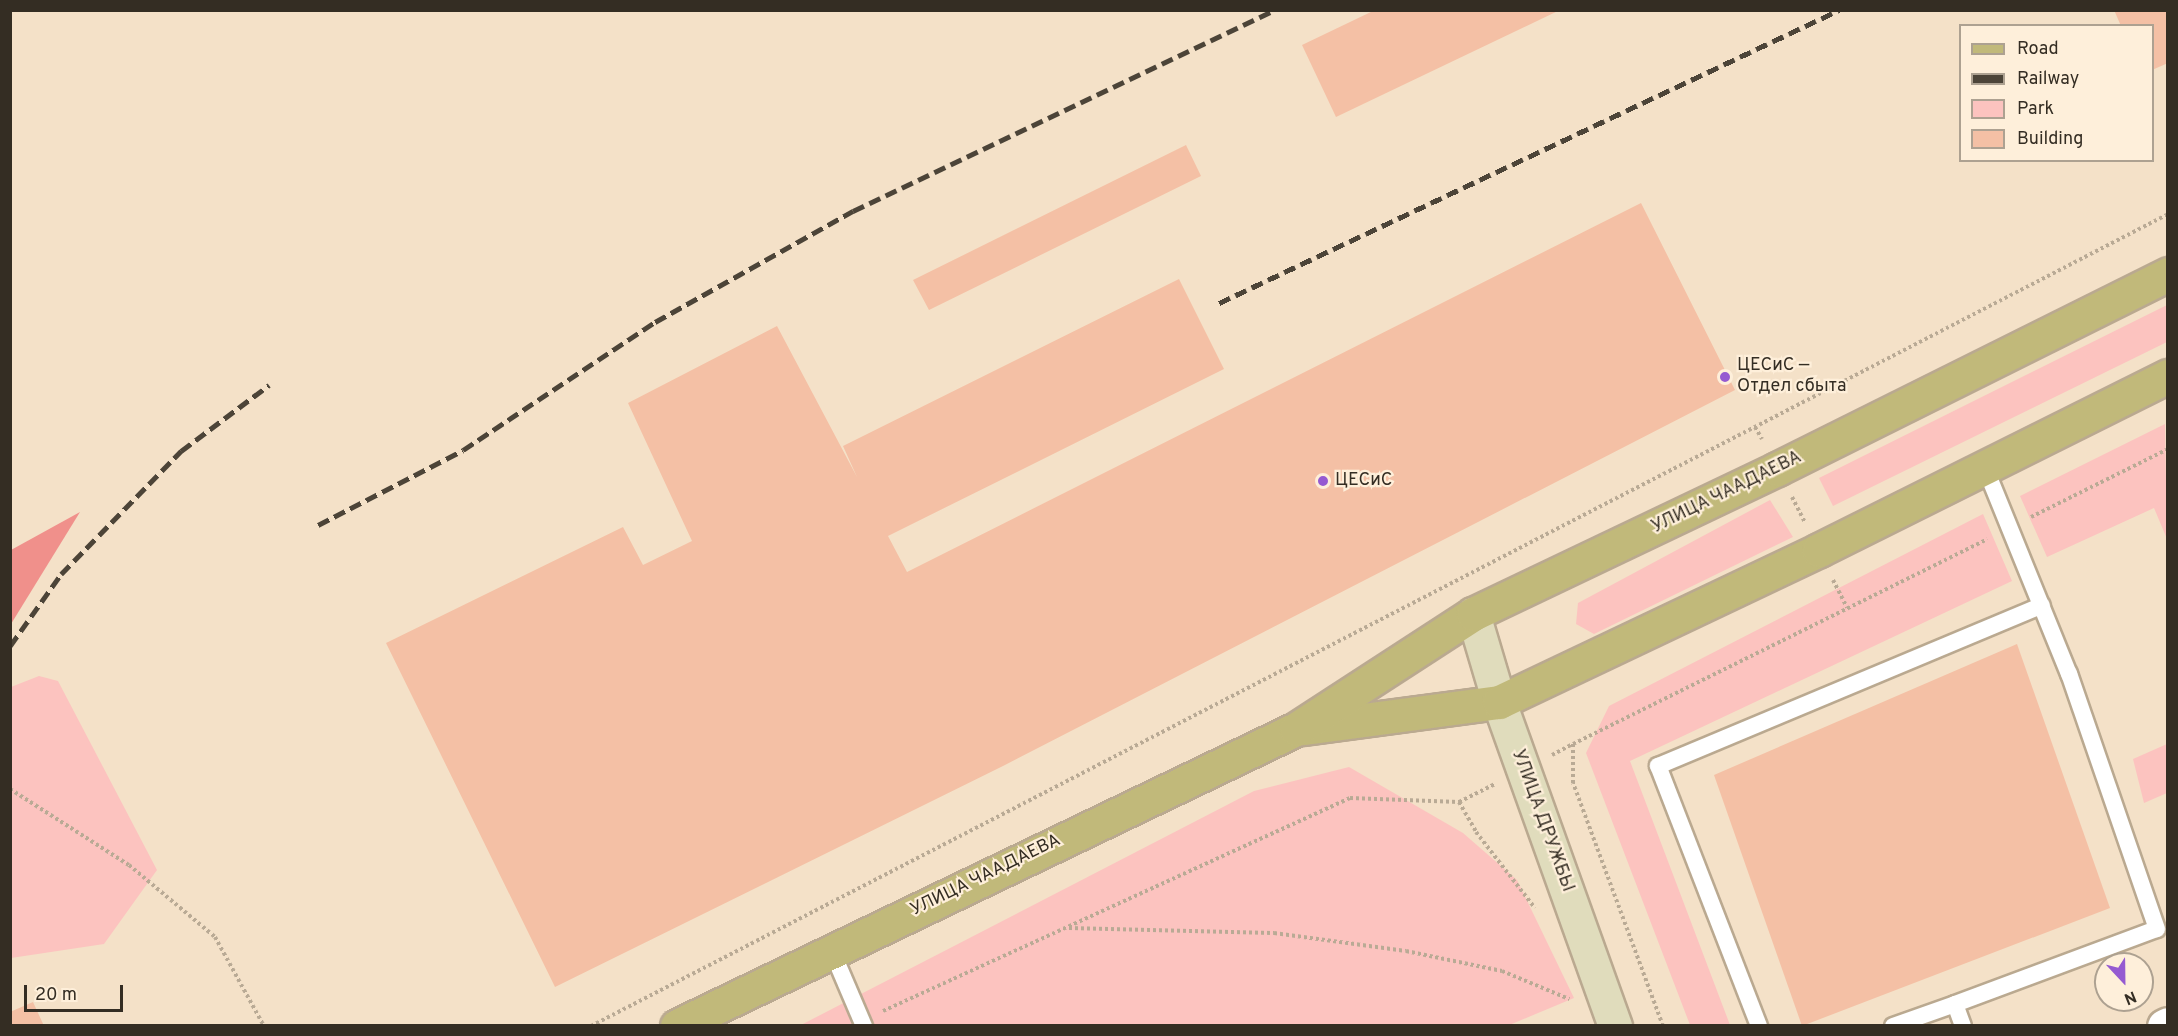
<!DOCTYPE html>
<meta charset="utf-8">
<style>
body{margin:0}
#map{position:relative;width:2178px;height:1036px;overflow:hidden;background:#f4e1c8;font-family:Overpass,sans-serif}
div>[style]{position:absolute}
.green>*{inset:0;background:#fcc3bf}
.forest>*{inset:0;background:#f0908b}
.building>*{inset:0;background:#f4c0a5}
.path>*{height:4px;margin-top:-2px;transform-origin:0;background:repeating-linear-gradient(90deg,#b9aa95 0 3px,transparent 0 6px)}
.roads{filter:drop-shadow(2px 0 #baa990) drop-shadow(-2px 0 #baa990) drop-shadow(0 2px #baa990) drop-shadow(0 -2px #baa990)}
.lane>*{height:16px;margin:-8px;padding:0 8px;transform-origin:8px;border-radius:8px;background:#fff}
.street>*{height:33px;margin:-16.5px;padding:0 16.5px;transform-origin:16.5px;border-radius:16.5px;background:#fff}
.secondary>*{height:33px;margin:-16.5px;padding:0 16.5px;transform-origin:16.5px;border-radius:16.5px;background:#e0dcbc}
.primary>*{height:33px;margin:-16.5px;padding:0 16.5px;transform-origin:16.5px;border-radius:16.5px;background:#c1b97a}
.rail>*{height:4.5px;margin-top:-2.25px;transform-origin:0;background:repeating-linear-gradient(90deg,#4c4438 0 12px,transparent 0 18px)}
.dots>*{width:16px;height:16px;translate:-50% -50%;box-sizing:border-box;border:3px solid #feefda;border-radius:50%}
span{translate:-50% -50%;white-space:nowrap;text-align:center;line-height:1.15;-webkit-text-stroke:4.5px #feefda;paint-order:stroke}
.poi-label{font-size:18px;color:#342d23}
.left{translate:0 -50%;text-align:left}
.street-label{font-size:18px;color:#342d23}
.frame{position:absolute;inset:0;border:12px solid #342d23;pointer-events:none}
.legend{position:absolute;left:1959px;top:24px;width:195px;height:138px;box-sizing:border-box;background:#feefda;border:2px solid #ada191;margin:0;padding:8px 10px;list-style:none;font-size:18px;color:#342d23}
.legend li{display:flex;align-items:center;gap:12px;height:30px}
.legend b{width:30px;border:2px solid #ada191}
.north{position:absolute;left:2094px;top:952px;width:60px;height:60px;box-sizing:border-box;background:#feefda;border:2px solid #ada191;border-radius:50%;rotate:158deg;font-size:16px;font-weight:700;line-height:24px;text-align:center;color:#342d23}
.north::after{content:'';display:block;margin:auto;width:21px;height:27px;background:#955ad1;clip-path:polygon(50% 0,100% 100%,50% 72%,0 100%)}
.scale{position:absolute;left:24px;top:985px;width:99px;height:27px;box-sizing:border-box;border:3px solid #342d23;border-top:0;padding-left:8px;font-size:18px;line-height:21px;white-space:nowrap;color:#342d23;-webkit-text-stroke:4px #feefda;paint-order:stroke}
</style>
<div id="map">
<div class="green">
<div style="clip-path:polygon(2167px 305px,2167px 342px,1833px 506px,1819px 478px)"></div>
<div style="clip-path:polygon(2165px 424px,2167px 539px,2154px 508px,2047px 557px,2020px 496px)"></div>
<div style="clip-path:polygon(1770px 500px,1793px 537px,1594px 634px,1576px 624px,1578px 603px)"></div>
<div style="clip-path:polygon(1983px 514px,2012px 581px,1630px 761px,1730px 1025px,1690px 1025px,1586px 753px,1609px 706px)"></div>
<div style="clip-path:polygon(39px 676px,58px 681px,157px 870px,104px 944px,11px 958px,11px 687px)"></div>
<div style="clip-path:polygon(2167px 744px,2167px 793px,2144px 803px,2133px 759px)"></div>
<div style="clip-path:polygon(1349px 767px,1463px 833px,1517px 880px,1574px 998px,1507px 1026px,799px 1026px,1254px 791px)"></div>
</div>
<div class="forest">
<div style="clip-path:polygon(80px 512px,11px 624px,11px 550px)"></div>
</div>
<div class="building">
<div style="clip-path:polygon(1375px 10px,1560px 10px,1336px 117px,1302px 45px)"></div>
<div style="clip-path:polygon(2114px 10px,2168px 10px,2168px 63px,2152px 70px,2152px 26px,2121px 26px)"></div>
<div style="clip-path:polygon(1186px 145px,1201px 176px,929px 310px,913px 280px)"></div>
<div style="clip-path:polygon(1641px 203px,1735px 390px,1003px 766px,555px 987px,386px 643px,623px 527px,643px 565px,692px 541px,628px 403px,777px 326px,857px 477px,843px 446px,1179px 279px,1224px 369px,888px 536px,907px 572px)"></div>
<div style="clip-path:polygon(2017px 644px,2110px 908px,1802px 1026px,1714px 775px)"></div>
<div style="clip-path:polygon(33px 1002px,44px 1026px,10px 1026px,10px 1012px)"></div>
</div>
<div class="path">
<div style="left:1755px;top:427px;width:14px;rotate:60deg"></div>
<div style="left:1792px;top:497px;width:28px;rotate:63deg"></div>
<div style="left:2031px;top:517px;width:153px;rotate:-26.4deg"></div>
<div style="left:1833px;top:580px;width:31px;rotate:63deg"></div>
<div style="left:1552px;top:755px;width:24px;rotate:-28deg"></div>
<div style="left:10px;top:789px;width:141px;rotate:32.6deg"></div>
<div style="left:129px;top:865px;width:112px;rotate:39.9deg"></div>
<div style="left:215px;top:937px;width:102px;rotate:61.2deg"></div>
<div style="left:1459px;top:802px;width:34px;rotate:60deg"></div>
<div style="left:1476px;top:832px;width:96px;rotate:52.2deg"></div>
<div style="left:1069px;top:928px;width:205px;rotate:1.4deg"></div>
<div style="left:1274px;top:933px;width:133px;rotate:7.8deg"></div>
<div style="left:1406px;top:951px;width:98px;rotate:11.8deg"></div>
<div style="left:1502px;top:971px;width:73px;rotate:22.7deg"></div>
<div style="left:883px;top:1011px;width:513px;rotate:-24.52deg"></div>
<div style="left:1350px;top:798px;width:109px;rotate:2.1deg"></div>
<div style="left:1459px;top:802px;width:40px;rotate:-26.6deg"></div>
<div style="left:591px;top:1026px;width:1774px;rotate:-27.24deg"></div>
<div style="left:1663px;top:1026px;width:259px;rotate:-110.3deg"></div>
<div style="left:1573px;top:783px;width:39px;rotate:-90deg"></div>
<div style="left:1573px;top:744px;width:462px;rotate:-26.3deg"></div>
</div>
<div class="roads">
<div class="lane">
<div style="left:832px;top:951px;width:82px;rotate:66.9deg"></div>
<div style="left:1759px;top:1026px;width:279px;rotate:-111.2deg"></div>
<div style="left:1658px;top:766px;width:416px;rotate:-22.7deg"></div>
<div style="left:1893px;top:1026px;width:66px;rotate:-19.5deg"></div>
<div style="left:1963px;top:1026px;width:23px;rotate:-110deg"></div>
<div style="left:1955px;top:1004px;width:215px;rotate:-20.4deg"></div>
<div style="left:2157px;top:929px;width:270px;rotate:-109deg"></div>
<div style="left:2069px;top:674px;width:223px;rotate:-112.1deg"></div>
</div>
<div class="street">
<div style="left:2164px;top:1026px;width:4px;rotate:-27deg"></div>
</div>
<div class="secondary">
<div style="left:1473px;top:614px;width:92px;rotate:73.5deg"></div>
<div style="left:1499px;top:702px;width:344px;rotate:70.3deg"></div>
</div>
<div class="primary">
<div style="left:1304px;top:728px;width:197px;rotate:-7.6deg"></div>
<div style="left:1499px;top:702px;width:354px;rotate:-25.4deg"></div>
<div style="left:1819px;top:550px;width:390px;rotate:-26.5deg"></div>
<div style="left:677px;top:1026px;width:687px;rotate:-25.63deg"></div>
<div style="left:1296px;top:729px;width:211px;rotate:-33deg"></div>
<div style="left:1473px;top:614px;width:337px;rotate:-25.5deg"></div>
<div style="left:1777px;top:469px;width:437px;rotate:-26.5deg"></div>
</div>
</div>
<div class="rail">
<div style="left:1219px;top:303px;width:686px;rotate:-25.29deg"></div>
<div style="left:318px;top:525px;width:163px;rotate:-27.3deg"></div>
<div style="left:463px;top:450px;width:231px;rotate:-33.7deg"></div>
<div style="left:655px;top:322px;width:227px;rotate:-29.3deg"></div>
<div style="left:853px;top:211px;width:467px;rotate:-25.5deg"></div>
<div style="left:10px;top:646px;width:88px;rotate:-54.7deg"></div>
<div style="left:61px;top:574px;width:172px;rotate:-45.7deg"></div>
<div style="left:181px;top:451px;width:110px;rotate:-36.9deg"></div>
</div>
<div class="dots">
<div style="left:1725px;top:377px;background:#955ad1"></div>
<div style="left:1323px;top:481px;background:#955ad1"></div>
</div>
<div class="poi-label">
<span class="left" style="left:1737px;top:377px">ЦЕСиС —<br>Отдел сбыта</span>
<span class="left" style="left:1335px;top:481px">ЦЕСиС</span>
</div>
<div class="street-label">
<span style="left:1727px;top:493px;rotate:-26deg">УЛИЦА ЧААДАЕВА</span>
<span style="left:1542px;top:821px;rotate:70deg">УЛИЦА ДРУЖБЫ</span>
<span style="left:986px;top:876px;rotate:-26deg">УЛИЦА ЧААДАЕВА</span>
</div>
<div class="frame"></div>
<ul class="legend">
<li><b style="height:8px;background:#c1b97a"></b>Road</li>
<li><b style="height:8px;background:#4c4438"></b>Railway</li>
<li><b style="height:16px;background:#fcc3bf"></b>Park</li>
<li><b style="height:16px;background:#f4c0a5"></b>Building</li>
</ul>
<div class="north">N</div>
<div class="scale">20 m</div>
</div>
